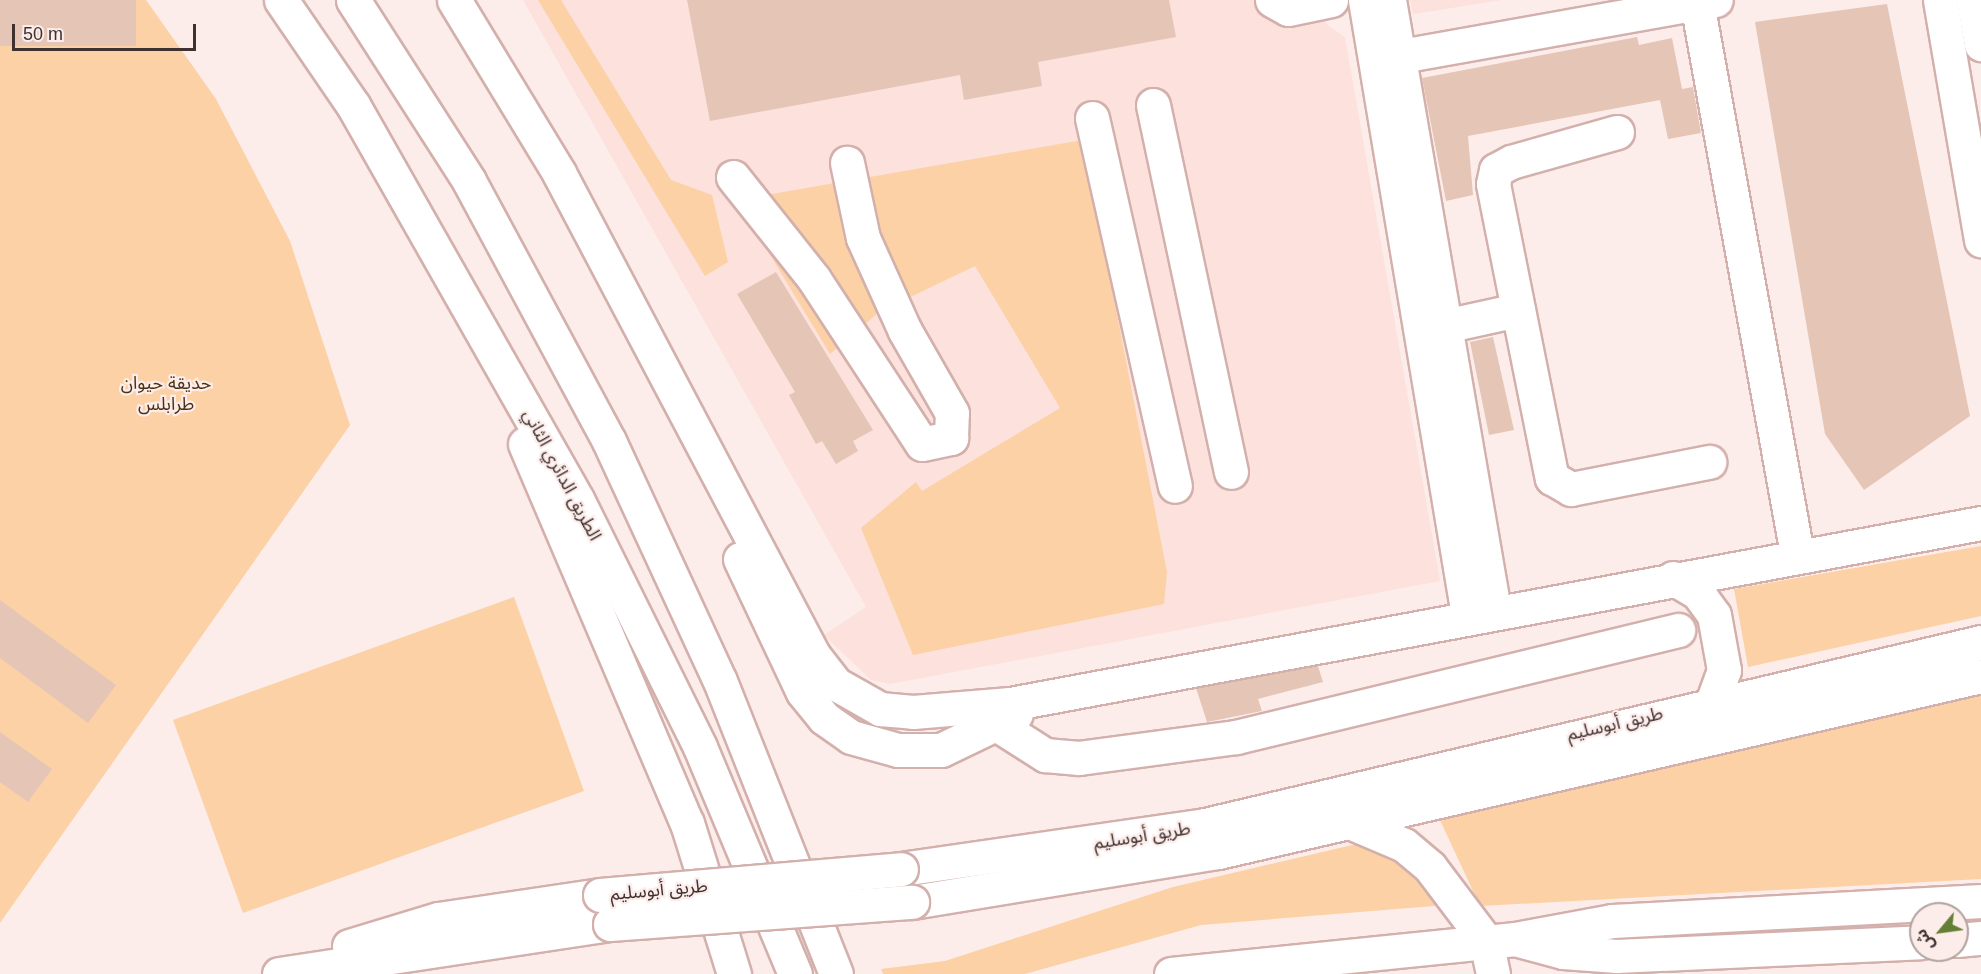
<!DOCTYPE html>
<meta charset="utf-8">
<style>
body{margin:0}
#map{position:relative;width:1981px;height:974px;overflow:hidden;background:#fcedeb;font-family:Helvetica,"Noto Sans Arabic",sans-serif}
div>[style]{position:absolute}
.built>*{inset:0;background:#fce1dc}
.green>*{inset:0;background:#fbd1a5}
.building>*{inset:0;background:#e5c5b6}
.roads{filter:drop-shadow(2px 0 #d3b0ab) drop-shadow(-2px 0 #d3b0ab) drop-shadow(0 2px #d3b0ab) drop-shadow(0 -2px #d3b0ab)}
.minor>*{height:33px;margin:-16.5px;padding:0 16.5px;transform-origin:16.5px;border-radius:16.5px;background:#fff}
.major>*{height:33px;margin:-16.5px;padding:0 16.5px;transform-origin:16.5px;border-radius:16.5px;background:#fff}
.highway>*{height:33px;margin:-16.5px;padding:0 16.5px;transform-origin:16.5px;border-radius:16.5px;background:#fff}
.bridges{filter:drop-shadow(2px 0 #d3b0ab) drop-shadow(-2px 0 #d3b0ab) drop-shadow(0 2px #d3b0ab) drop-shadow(0 -2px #d3b0ab)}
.major-bridge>*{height:33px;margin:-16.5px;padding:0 16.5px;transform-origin:16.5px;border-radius:16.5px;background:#fff}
span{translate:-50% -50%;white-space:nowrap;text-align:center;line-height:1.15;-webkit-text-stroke:4.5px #fcedeb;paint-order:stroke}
.park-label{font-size:18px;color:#4b3214}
.street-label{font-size:18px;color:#3f312f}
.north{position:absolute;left:1909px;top:902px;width:60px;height:60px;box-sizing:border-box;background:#fcedeb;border:2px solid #b0a2a0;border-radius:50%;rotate:241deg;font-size:16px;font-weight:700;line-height:24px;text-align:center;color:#3f312f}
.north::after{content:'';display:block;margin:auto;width:21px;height:27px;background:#647f33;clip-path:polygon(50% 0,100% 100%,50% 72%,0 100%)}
.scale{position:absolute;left:12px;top:24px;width:184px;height:27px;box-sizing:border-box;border:3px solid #3f312f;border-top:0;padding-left:8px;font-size:18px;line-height:21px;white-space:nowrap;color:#3f312f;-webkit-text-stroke:4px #fcedeb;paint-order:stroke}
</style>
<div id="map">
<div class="built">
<div style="clip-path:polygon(523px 0,1321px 0,1326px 24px,1345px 37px,1440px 581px,890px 684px,871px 680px,824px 635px,866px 607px)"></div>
<div style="clip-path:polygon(1410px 0,1502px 0,1413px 14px)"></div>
</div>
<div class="green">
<div style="clip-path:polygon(0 0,146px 0,216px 99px,290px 241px,350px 425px,0 923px)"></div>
<div style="clip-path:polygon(538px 0,561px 0,671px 180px,712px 195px,728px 262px,705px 276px)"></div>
<div style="clip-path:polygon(1083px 140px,1167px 572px,1164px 604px,913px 655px,861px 528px,916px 482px,922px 491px,1060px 408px,975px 266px,879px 312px,830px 354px,737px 200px)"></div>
<div style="clip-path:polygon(1981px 546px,1981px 616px,1748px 667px,1734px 589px)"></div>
<div style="clip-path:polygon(514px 597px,584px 791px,243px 913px,173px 720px)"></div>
<div style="clip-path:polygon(1981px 692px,1981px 879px,1480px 906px,1439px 818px)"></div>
<div style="clip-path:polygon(1361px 843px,1392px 860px,1446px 905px,1201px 925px,1025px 974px,883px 974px,881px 969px,945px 961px,1173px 887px)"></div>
</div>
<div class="building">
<div style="clip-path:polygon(0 0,136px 0,136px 46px,0 46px)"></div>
<div style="clip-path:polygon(687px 0,1169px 0,1176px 37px,1038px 62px,1042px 86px,964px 100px,960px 75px,710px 121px)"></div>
<div style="clip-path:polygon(1887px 4px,1970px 416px,1864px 490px,1825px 434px,1755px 22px)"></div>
<div style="clip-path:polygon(1637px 37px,1639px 45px,1672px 38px,1682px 89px,1693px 87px,1701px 133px,1668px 139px,1660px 100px,1468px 136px,1473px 195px,1446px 201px,1422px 78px)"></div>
<div style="clip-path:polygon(776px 272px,873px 430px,853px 441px,858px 451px,836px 464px,822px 441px,816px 444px,789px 395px,795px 392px,737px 294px)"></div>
<div style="clip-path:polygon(1493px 337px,1514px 430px,1489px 435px,1470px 342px)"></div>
<div style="clip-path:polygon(0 600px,116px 685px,88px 723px,0 658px)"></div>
<div style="clip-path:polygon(1318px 666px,1323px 682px,1258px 699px,1262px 711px,1207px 722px,1196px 688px)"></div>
<div style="clip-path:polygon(0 732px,52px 769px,28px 802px,0 782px)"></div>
</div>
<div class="roads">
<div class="minor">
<div style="left:454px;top:0;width:202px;rotate:58.7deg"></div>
<div style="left:559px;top:173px;width:546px;rotate:62.17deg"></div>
<div style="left:814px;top:656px;width:36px;rotate:52deg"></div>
<div style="left:836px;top:684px;width:51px;rotate:29.6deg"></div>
<div style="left:880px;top:709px;width:33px;rotate:5deg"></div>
<div style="left:913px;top:712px;width:97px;rotate:-4.7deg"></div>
<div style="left:1010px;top:704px;width:988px;rotate:-10.56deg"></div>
<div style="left:1272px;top:0;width:18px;rotate:29deg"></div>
<div style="left:1288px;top:9px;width:44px;rotate:-11.8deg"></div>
<div style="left:1365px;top:0;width:624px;rotate:80.49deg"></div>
<div style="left:1389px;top:0;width:619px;rotate:80.23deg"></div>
<div style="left:1940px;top:0;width:244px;rotate:80.3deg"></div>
<div style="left:1973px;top:0;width:45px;rotate:79.7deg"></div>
<div style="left:1697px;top:3px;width:560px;rotate:79.71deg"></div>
<div style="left:1378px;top:60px;width:343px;rotate:-10.1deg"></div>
<div style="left:1153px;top:105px;width:375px;rotate:78deg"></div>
<div style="left:1092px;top:118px;width:377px;rotate:77.3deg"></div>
<div style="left:1617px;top:132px;width:110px;rotate:164.2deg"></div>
<div style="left:1511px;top:162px;width:17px;rotate:152deg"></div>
<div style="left:1496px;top:170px;width:14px;rotate:102deg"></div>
<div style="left:1493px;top:184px;width:300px;rotate:78.7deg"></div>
<div style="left:1552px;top:478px;width:22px;rotate:30deg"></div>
<div style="left:1571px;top:489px;width:141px;rotate:-11.1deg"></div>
<div style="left:733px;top:177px;width:130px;rotate:51.5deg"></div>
<div style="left:814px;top:279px;width:197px;rotate:56.8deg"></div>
<div style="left:922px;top:444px;width:30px;rotate:-12deg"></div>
<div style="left:951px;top:438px;width:25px;rotate:-88deg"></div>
<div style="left:952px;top:413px;width:95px;rotate:-119.8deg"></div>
<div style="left:905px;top:331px;width:102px;rotate:-114.3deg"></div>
<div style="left:863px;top:238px;width:77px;rotate:-102deg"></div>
<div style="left:1426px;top:330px;width:94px;rotate:-12.3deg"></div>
<div style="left:740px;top:559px;width:147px;rotate:64.7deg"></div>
<div style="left:803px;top:692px;width:33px;rotate:51deg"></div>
<div style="left:824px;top:718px;width:33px;rotate:35deg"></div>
<div style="left:851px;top:737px;width:49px;rotate:15.5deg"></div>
<div style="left:898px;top:750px;width:43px"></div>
<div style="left:941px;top:750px;width:83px;rotate:-25.6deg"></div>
<div style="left:998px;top:725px;width:56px;rotate:32.6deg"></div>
<div style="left:1045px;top:755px;width:34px;rotate:5deg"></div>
<div style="left:1079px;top:758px;width:158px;rotate:-7.6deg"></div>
<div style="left:1236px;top:737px;width:455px;rotate:-13.6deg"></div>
<div style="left:1515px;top:939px;width:50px;rotate:15.2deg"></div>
<div style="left:1563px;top:952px;width:54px;rotate:4.2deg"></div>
<div style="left:1617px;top:956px;width:304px;rotate:-2.6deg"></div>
<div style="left:1957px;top:940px;width:24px;rotate:-5deg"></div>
<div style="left:1486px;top:941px;width:34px;rotate:78deg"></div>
<div style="left:1171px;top:974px;width:346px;rotate:-5.8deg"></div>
<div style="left:1515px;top:939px;width:99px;rotate:-10.5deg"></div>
<div style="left:1612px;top:921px;width:370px;rotate:-3.1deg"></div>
</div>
<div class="major">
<div style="left:1673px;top:578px;width:29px;rotate:31deg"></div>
<div style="left:1698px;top:593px;width:27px;rotate:54deg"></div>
<div style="left:1714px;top:615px;width:56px;rotate:79.7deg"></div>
<div style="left:1724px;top:670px;width:33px;rotate:110deg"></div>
<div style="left:1345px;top:820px;width:64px;rotate:23deg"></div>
<div style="left:1404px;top:845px;width:34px;rotate:40deg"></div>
<div style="left:1430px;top:867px;width:93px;rotate:52.9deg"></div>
<div style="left:901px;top:869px;width:307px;rotate:-8.2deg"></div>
<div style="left:1205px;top:825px;width:797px;rotate:-13.27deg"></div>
<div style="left:912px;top:902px;width:310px;rotate:-9.3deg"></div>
<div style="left:1218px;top:852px;width:783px;rotate:-12.99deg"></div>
<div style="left:349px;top:946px;width:93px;rotate:-16.9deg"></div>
<div style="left:438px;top:919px;width:164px;rotate:-8.4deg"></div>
<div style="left:279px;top:974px;width:335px;rotate:-8.6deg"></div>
</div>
<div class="highway">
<div style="left:281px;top:0;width:127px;rotate:55.6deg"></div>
<div style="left:353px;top:105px;width:453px;rotate:60.4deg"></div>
<div style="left:577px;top:499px;width:277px;rotate:63.6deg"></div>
<div style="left:700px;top:747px;width:246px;rotate:67.3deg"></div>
<div style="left:353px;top:0;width:215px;rotate:57.3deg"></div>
<div style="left:469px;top:181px;width:295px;rotate:61.7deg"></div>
<div style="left:609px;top:441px;width:264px;rotate:65.2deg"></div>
<div style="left:720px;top:681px;width:315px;rotate:68.4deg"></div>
<div style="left:525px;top:444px;width:412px;rotate:66.9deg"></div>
<div style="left:687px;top:823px;width:158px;rotate:72.7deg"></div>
</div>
</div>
<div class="bridges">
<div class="major-bridge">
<div style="left:600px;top:895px;width:302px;rotate:-4.9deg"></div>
<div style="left:610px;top:924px;width:303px;rotate:-4.2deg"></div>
</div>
</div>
<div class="park-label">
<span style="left:166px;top:394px">حديقة حيوان<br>طرابلس</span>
</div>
<div class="street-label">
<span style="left:562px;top:475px;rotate:62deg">الطريق الدائري الثاني</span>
<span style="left:1615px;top:724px;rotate:-13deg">طريق أبوسليم</span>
<span style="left:1142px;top:836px;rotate:-9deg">طريق أبوسليم</span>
<span style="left:659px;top:890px;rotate:-5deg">طريق أبوسليم</span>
</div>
<div class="north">ش</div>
<div class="scale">50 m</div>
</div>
